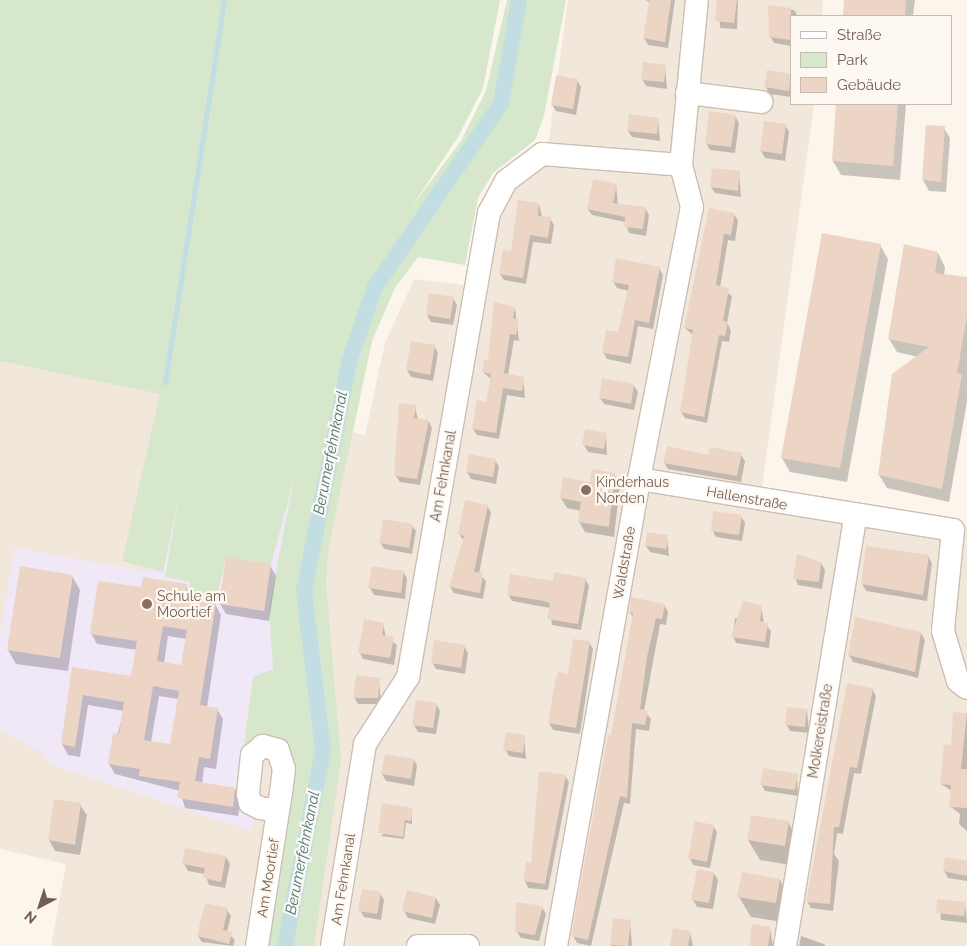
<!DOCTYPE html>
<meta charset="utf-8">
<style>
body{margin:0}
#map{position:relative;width:967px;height:946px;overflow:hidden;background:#fbf5ec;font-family:Raleway,sans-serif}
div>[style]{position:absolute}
.residential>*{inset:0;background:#f2e7db}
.education>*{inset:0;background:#f1e8f7}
.green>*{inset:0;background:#d7e7cb}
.shadow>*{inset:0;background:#0003}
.stream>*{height:4.5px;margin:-2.25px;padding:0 2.25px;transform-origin:2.25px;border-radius:2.25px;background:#c2dee3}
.canal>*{height:16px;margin:-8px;padding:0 8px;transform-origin:8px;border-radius:8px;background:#c2dee3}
.building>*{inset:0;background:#edd5c6}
.roads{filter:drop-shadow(1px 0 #ccbdb2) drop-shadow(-1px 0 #ccbdb2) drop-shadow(0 1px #ccbdb2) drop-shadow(0 -1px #ccbdb2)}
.minor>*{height:22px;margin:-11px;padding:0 11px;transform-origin:11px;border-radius:11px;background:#fff}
.dots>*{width:14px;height:14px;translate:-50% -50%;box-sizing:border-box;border:2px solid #fdf9f2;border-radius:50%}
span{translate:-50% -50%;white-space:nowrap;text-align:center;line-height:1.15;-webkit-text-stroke:4.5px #fdf9f2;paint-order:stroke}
.street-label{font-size:14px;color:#735d51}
.education-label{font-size:14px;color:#785e54}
.left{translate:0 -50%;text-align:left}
.water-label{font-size:15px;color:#49757d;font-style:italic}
.legend{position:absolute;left:790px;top:15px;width:162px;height:90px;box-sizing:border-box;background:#fdf9f2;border:1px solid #c6bbb2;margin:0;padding:6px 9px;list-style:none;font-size:15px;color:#735d51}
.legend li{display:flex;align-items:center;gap:10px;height:25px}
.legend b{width:25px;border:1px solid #c6bbb2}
.north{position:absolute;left:15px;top:881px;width:50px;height:50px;-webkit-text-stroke:4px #fdf9f2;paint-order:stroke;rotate:220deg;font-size:14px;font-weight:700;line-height:20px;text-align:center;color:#735d51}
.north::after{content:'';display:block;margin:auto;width:18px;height:22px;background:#735d51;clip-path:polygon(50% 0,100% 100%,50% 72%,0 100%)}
</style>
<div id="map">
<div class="residential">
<div style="clip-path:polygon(568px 0,823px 0,822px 16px,791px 16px,791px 104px,814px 104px,762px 488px,967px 526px,967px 946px,51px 946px,66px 864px,0 849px,0 361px,365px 435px,385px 343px,414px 279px,489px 288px,498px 219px,512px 191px,545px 168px)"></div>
</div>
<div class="education">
<div style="clip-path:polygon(173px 407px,315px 439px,252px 831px,49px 764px,44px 754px,0 731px,0 636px,15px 548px,150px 572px)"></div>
</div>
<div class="green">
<div style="clip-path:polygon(0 0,500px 0,483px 88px,458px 137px,410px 209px,461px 141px,486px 91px,507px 0,566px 0,544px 116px,535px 140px,493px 173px,478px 198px,465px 265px,418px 257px,395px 288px,372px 341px,328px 550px,326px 583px,341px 760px,314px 946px,266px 946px,289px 798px,259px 738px,244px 744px,253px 677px,273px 669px,269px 608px,294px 479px,271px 564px,226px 557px,216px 601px,189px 596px,190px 582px,165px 577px,179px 497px,163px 572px,122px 561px,160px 394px,0 361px)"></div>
</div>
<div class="shadow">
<div style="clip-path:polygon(646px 0,675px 0,668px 48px,648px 45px,644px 38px,650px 3px)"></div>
<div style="clip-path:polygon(719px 0,738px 0,737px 29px,720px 28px)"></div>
<div style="clip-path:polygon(846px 0,915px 0,913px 16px,844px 16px)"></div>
<div style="clip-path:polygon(769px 7px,794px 10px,798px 16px,791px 16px,791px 46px,774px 43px,770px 36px)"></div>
<div style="clip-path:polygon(665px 66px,667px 89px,646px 86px,642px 79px)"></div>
<div style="clip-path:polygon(791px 75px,791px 97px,769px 94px,766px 87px)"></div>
<div style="clip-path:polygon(577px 80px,581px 87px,576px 115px,556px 111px,552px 105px)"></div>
<div style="clip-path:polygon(837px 104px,906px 104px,900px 180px,841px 175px,833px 161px)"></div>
<div style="clip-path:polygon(735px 116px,739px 123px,735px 153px,710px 150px,706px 143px)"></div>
<div style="clip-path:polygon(658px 119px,660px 141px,632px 137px,628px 131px)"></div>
<div style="clip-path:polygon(785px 125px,789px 132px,785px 161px,765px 158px,761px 151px)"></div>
<div style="clip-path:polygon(927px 126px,944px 128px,950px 138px,946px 192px,929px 191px,923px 180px)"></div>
<div style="clip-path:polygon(739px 172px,741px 197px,715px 193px,711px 187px)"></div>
<div style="clip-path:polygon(616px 185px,618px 205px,645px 208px,649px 215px,646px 236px,629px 233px,625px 222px,592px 215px,588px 209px)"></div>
<div style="clip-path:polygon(539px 204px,542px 217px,550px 218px,554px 225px,551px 244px,533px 242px,526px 284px,504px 280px,500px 274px)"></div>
<div style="clip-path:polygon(710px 209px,734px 214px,738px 221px,735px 241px,728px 240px,720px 288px,732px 296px,727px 323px,731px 330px,729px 342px,722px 341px,707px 423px,685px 418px,681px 412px,693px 335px,685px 328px)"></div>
<div style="clip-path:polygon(880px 245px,888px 259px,847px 482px,790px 472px,782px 458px)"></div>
<div style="clip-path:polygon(938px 253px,945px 267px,944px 276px,967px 278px,967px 402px,949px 502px,887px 488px,879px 475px,918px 357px,897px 352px,889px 339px)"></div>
<div style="clip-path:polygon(659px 268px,663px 275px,653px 329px,638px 326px,631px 364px,607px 359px,603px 352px,619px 334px,629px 291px,617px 288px,613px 281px)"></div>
<div style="clip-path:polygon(453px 298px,457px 305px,453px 325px,431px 322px,427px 315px)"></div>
<div style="clip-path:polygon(515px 308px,519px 341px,514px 340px,508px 375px,523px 378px,525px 398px,507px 395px,499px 439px,477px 435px,473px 429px,487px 403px,491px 379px,483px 372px)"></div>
<div style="clip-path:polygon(434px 346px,438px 353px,433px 381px,411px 377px,407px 370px)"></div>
<div style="clip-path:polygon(634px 386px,638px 392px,634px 410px,604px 404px,600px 398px)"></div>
<div style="clip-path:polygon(400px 405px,415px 407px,418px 420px,429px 422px,432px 428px,420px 485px,400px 482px,396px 476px)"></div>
<div style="clip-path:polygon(606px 434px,607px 455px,588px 452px,584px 445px)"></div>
<div style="clip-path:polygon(741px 455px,745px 461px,741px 482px,668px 469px,664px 462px)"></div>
<div style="clip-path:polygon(495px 460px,499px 467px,496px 484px,471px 479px,467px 472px)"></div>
<div style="clip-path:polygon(614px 474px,620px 485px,614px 537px,585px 532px,579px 522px,581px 511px,567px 508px,561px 498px)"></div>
<div style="clip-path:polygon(487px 506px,491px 512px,479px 574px,486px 581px,483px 599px,454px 593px,450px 587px,464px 541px,459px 534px)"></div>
<div style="clip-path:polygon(741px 516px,745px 523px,742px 541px,716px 537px,712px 530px)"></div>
<div style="clip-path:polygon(412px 525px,416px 531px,412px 554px,384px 549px,380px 542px)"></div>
<div style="clip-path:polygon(667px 537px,669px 556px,650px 552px,646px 546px)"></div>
<div style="clip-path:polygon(867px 547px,928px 556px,932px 563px,927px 601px,866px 591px,862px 584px)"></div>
<div style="clip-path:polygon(821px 563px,825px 570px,822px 589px,798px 585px,795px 578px)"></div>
<div style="clip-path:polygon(270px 565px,276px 576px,269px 621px,226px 614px,220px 604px)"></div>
<div style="clip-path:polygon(403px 572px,407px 578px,405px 599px,374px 595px,370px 588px)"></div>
<div style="clip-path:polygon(72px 576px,80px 590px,68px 671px,16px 664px,8px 650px)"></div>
<div style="clip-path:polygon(585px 579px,589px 586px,581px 630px,552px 625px,550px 608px,512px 601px,508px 594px)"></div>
<div style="clip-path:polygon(evenodd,186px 585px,192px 601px,215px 604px,221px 615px,207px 707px,217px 709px,223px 719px,216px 769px,204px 767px,202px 784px,235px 789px,241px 799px,238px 816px,185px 808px,180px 791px,115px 774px,109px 764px,124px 711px,88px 705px,80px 757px,68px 755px,62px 744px,74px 669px,132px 678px,137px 650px,97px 644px,91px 633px,142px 589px,186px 585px,168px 636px,187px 639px,182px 667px,164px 664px,168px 636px,186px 585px,159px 696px,178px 699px,171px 746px,151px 742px,159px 696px)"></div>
<div style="clip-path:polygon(664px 605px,668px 612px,666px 625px,660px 624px,644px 711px,651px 719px,649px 731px,636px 729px,630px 804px,624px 803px,591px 946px,577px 943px,573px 936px,612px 737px,633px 618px,630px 612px)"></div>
<div style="clip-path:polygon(761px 606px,764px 623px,771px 631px,769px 648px,736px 643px,733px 636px,735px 618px,741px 619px)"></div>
<div style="clip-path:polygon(383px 624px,386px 637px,397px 645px,394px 665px,363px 659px,360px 653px)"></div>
<div style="clip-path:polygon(921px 633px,925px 640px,918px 678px,853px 662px,849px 655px)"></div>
<div style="clip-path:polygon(589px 642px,593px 649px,580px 734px,553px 730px,549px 723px,559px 673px,570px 676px)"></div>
<div style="clip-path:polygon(464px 646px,468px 653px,465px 674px,436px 669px,432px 662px)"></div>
<div style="clip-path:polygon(379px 679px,381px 704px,358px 704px,354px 697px)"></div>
<div style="clip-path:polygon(872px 689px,876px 696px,861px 774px,854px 773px,843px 834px,837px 833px,834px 854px,839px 861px,833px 911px,811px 908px,807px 901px)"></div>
<div style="clip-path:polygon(436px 704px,440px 711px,436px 734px,418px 732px,414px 725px)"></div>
<div style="clip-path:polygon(807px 710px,809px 733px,790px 731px,786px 724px)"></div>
<div style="clip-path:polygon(955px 713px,967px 714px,967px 831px,959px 824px,960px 814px,950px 806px,952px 791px,941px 784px,952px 746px)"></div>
<div style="clip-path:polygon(524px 736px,526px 759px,509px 756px,505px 749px)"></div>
<div style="clip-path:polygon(414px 760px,417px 766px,414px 786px,386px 781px,382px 774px)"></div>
<div style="clip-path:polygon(797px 775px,798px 796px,765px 791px,761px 784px)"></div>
<div style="clip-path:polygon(565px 776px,569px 782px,548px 890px,528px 888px,525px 881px)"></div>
<div style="clip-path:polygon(80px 805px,87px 815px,80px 855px,55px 851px,49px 840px)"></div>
<div style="clip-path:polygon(412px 809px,412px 824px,406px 823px,404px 839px,381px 836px)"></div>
<div style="clip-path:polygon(788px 822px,800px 843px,796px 866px,760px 860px,748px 840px)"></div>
<div style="clip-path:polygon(713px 826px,717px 832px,710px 868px,693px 865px,690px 858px)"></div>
<div style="clip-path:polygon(226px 857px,230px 864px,225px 888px,209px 885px,205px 874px,188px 871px,184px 864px)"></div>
<div style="clip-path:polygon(967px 863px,967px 881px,948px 878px,944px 871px)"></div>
<div style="clip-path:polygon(714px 873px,718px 880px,713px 909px,697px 907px,693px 900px)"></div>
<div style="clip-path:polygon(780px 880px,792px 900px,788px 923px,751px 917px,739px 897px)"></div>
<div style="clip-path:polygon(380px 893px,384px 900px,381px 920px,364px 917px,360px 910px)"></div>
<div style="clip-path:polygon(436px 898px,440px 905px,435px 924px,408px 918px,404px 911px)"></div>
<div style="clip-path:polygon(939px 900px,965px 903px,967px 923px,941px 920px)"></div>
<div style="clip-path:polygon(542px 907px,546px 914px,539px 941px,521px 938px,517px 932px)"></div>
<div style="clip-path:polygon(227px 910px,231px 916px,227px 932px,235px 940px,233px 946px,202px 942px,198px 936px)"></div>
<div style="clip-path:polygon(630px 921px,632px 946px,612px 946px,611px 945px)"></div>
<div style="clip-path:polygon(770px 928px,773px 946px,750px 946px)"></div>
<div style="clip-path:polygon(690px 932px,693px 946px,672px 946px)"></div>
<div style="clip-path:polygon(801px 936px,824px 944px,826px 946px,799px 946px)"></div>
</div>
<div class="stream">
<div style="left:165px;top:383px;width:388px;rotate:-81.2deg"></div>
</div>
<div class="canal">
<div style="left:285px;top:946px;width:200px;rotate:-79deg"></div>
<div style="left:323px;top:750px;width:160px;rotate:-96.8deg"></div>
<div style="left:304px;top:591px;width:237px;rotate:-78.8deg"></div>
<div style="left:350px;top:359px;width:76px;rotate:-70.9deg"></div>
<div style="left:375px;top:287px;width:222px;rotate:-55.5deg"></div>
<div style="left:501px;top:104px;width:106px;rotate:-80.2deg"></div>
</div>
<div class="building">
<div style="clip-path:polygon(649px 0,671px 0,665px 42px,643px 38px)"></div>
<div style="clip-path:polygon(717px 0,737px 0,734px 23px,715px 21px)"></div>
<div style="clip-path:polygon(844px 0,906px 0,905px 16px,843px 16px)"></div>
<div style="clip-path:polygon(768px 5px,791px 8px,791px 40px,769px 37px)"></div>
<div style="clip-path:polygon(643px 62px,666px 65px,664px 82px,641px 80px)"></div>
<div style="clip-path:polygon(767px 70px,791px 74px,789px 91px,764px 87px)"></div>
<div style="clip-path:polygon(556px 75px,578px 79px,573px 109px,551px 105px)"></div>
<div style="clip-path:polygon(836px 104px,898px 104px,893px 166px,832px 161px)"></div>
<div style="clip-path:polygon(709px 111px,736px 115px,731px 147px,705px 144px)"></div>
<div style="clip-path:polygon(629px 114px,659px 118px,657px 134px,627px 131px)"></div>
<div style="clip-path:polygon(764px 121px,786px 124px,782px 154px,760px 151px)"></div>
<div style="clip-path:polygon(926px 125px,945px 126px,941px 182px,922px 180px)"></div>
<div style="clip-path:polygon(712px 168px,740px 171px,738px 191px,710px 187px)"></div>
<div style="clip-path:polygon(593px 179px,617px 184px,613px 203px,646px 207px,643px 229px,624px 227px,625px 217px,587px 209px)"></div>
<div style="clip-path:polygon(518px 200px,539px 203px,538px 216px,551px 217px,548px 238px,530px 235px,523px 278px,499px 274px,503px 250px,511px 251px)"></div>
<div style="clip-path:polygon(709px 208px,735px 213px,731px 235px,724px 234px,716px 285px,729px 288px,723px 321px,728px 322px,725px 336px,719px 335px,704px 417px,680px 412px,693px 330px,684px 328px)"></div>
<div style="clip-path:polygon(822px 233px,881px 244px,840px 468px,781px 458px)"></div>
<div style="clip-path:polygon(904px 244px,938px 252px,935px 273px,967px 277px,967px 316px,957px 373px,962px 374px,942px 489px,878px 475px,892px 374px,929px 347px,888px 339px)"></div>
<div style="clip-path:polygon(616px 258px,660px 267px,649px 323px,635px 320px,628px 357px,602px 353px,606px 330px,618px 332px,629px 285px,612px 282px)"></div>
<div style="clip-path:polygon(429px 293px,454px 297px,450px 319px,426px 315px)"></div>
<div style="clip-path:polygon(494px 302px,515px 307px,513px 318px,519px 320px,516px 335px,510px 334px,504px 373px,524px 377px,522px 391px,503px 388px,496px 433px,472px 429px,477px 400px,486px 402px,491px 374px,482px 372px,484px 359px,488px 360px)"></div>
<div style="clip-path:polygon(411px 341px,435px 345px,430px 375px,406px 370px)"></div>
<div style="clip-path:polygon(602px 378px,634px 384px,631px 404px,599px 398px)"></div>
<div style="clip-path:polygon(399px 403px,416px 405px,414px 418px,429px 420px,417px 479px,394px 476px)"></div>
<div style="clip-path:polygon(585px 429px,607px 433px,604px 449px,582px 445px)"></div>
<div style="clip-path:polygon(667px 446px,708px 455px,710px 447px,742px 453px,737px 476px,663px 463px)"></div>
<div style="clip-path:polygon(469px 454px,496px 459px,493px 477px,466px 472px)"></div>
<div style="clip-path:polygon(592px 469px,615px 473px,609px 527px,578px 522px,581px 502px,560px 498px,563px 477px,590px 482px)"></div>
<div style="clip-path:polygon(465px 500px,488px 505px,474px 572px,483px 573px,480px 593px,449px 587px,464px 536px,458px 534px)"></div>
<div style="clip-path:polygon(713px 511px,742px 515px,739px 535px,711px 531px)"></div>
<div style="clip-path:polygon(383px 519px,413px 524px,409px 548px,379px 543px)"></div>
<div style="clip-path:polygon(647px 532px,668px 535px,666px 549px,645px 546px)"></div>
<div style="clip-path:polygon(866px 546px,929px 555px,923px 595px,861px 584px)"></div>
<div style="clip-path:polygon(797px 554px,821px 562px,819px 582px,793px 579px)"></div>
<div style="clip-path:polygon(226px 557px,271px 564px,264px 611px,219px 604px)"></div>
<div style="clip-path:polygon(20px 566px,73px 575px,60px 658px,7px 650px)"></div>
<div style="clip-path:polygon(372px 566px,404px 571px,401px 593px,368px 588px)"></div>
<div style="clip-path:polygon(554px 572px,586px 578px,578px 624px,547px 619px,550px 603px,544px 601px,507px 595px,510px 574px,553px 581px)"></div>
<div style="clip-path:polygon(evenodd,143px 577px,187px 584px,185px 599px,216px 603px,200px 705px,218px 708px,210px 759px,199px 757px,195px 781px,235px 788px,233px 807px,177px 798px,180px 782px,139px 776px,140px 769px,108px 764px,113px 733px,119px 734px,124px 702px,83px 695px,75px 747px,61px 744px,72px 667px,131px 676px,137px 641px,90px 634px,98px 581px,141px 587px,143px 577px,163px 626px,187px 630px,181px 665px,157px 661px,163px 626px,143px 577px,153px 686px,179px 691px,170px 744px,144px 740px,153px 686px)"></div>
<div style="clip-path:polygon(631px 597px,665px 604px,662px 619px,656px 618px,647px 657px,640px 709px,648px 711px,645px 725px,632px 723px,627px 798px,620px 796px,588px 940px,571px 936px,608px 735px,611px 735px,633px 613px,629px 612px)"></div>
<div style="clip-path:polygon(743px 601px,762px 605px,760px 621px,768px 623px,765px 642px,731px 637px)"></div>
<div style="clip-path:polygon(855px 617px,921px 632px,915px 672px,848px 655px)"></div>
<div style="clip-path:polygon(364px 619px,384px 623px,382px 635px,394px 637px,390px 658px,358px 653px)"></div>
<div style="clip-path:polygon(573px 639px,590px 641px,576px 728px,548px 723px,555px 681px,558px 672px,568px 674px)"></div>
<div style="clip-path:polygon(434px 640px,465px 645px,461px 668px,431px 663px)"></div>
<div style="clip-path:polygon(356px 675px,380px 678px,378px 698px,353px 698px)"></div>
<div style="clip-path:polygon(847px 683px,873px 688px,857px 768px,850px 767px,839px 827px,834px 827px,830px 904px,806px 902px)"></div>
<div style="clip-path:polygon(416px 700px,437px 703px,433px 728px,412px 725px)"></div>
<div style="clip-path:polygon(787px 707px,807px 709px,805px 727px,785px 725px)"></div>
<div style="clip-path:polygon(953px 712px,967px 713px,961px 769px,967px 769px,967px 808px,949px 807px,951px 785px,940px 784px,944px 744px,951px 745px)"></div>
<div style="clip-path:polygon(506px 732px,525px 735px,523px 753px,503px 750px)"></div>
<div style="clip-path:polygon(385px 754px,414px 759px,411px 779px,381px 774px)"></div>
<div style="clip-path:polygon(763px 768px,798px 774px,795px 790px,760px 785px)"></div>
<div style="clip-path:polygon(539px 771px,566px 775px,545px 884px,523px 881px,526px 862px,531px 863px)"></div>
<div style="clip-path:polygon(54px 799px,81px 803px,75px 845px,48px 840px)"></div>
<div style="clip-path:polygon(382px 803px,413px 808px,411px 821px,405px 820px,403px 837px,378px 833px)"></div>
<div style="clip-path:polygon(751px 815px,789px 821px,785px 846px,747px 840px)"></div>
<div style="clip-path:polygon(695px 821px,714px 825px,707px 862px,688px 858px)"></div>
<div style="clip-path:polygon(185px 848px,226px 856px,221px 882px,203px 878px,205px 868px,182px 864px)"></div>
<div style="clip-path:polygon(945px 857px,967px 861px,967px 876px,943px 871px)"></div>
<div style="clip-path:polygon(697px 869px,714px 872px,709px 903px,691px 900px)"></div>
<div style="clip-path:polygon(742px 872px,780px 879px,776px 903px,737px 897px)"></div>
<div style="clip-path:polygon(362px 889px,381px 892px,377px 914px,358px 911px)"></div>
<div style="clip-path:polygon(407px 890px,436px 897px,432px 918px,402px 911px)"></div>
<div style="clip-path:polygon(937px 899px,966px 902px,964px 916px,936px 913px)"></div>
<div style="clip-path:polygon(516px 902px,543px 906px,535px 935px,515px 932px)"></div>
<div style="clip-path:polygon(205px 903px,228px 908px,223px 930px,232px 932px,229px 944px,197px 936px)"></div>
<div style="clip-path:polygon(613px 918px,631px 920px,628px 946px,610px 945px)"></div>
<div style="clip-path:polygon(752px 924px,771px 927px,768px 946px,749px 946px)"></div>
<div style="clip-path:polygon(673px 928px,691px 931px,688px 946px,670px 946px)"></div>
</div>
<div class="roads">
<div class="minor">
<div style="left:687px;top:93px;width:75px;rotate:6.9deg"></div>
<div style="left:639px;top:479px;width:318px;rotate:9.2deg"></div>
<div style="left:953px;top:530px;width:101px;rotate:95.7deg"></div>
<div style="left:943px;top:631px;width:52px;rotate:73.3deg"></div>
<div style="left:958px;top:681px;width:11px;rotate:38deg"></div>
<div style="left:257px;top:946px;width:46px;rotate:-81.2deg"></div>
<div style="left:264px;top:901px;width:109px;rotate:-81.1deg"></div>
<div style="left:281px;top:793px;width:24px;rotate:-83deg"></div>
<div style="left:284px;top:769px;width:20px;rotate:-108deg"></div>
<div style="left:278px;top:750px;width:16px;rotate:-165deg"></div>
<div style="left:263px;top:746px;width:14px;rotate:141deg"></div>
<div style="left:252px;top:755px;width:39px;rotate:96deg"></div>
<div style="left:248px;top:794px;width:9px;rotate:77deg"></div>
<div style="left:250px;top:803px;width:11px;rotate:27deg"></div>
<div style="left:260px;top:808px;width:18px;rotate:9deg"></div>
<div style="left:332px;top:946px;width:205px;rotate:-80.7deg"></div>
<div style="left:365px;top:744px;width:80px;rotate:-57.3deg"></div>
<div style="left:408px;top:677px;width:471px;rotate:-80.1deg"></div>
<div style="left:489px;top:213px;width:36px;rotate:-62deg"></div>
<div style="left:506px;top:181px;width:45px;rotate:-36.9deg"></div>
<div style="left:542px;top:154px;width:139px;rotate:4.5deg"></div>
<div style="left:418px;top:946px;width:50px"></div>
<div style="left:556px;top:946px;width:474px;rotate:-79.9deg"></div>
<div style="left:639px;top:479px;width:277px;rotate:-79deg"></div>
<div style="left:692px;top:207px;width:43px;rotate:-104.7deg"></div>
<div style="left:681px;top:165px;width:166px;rotate:-84.5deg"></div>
<div style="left:785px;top:946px;width:435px;rotate:-80.7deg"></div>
</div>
</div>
<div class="dots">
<div style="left:586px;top:490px;background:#8d6e63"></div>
<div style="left:147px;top:604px;background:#8d6e63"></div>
</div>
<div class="street-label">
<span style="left:443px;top:476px;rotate:-80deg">Am Fehnkanal</span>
<span style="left:747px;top:498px;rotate:10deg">Hallenstraße</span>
<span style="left:624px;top:563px;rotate:-80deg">Waldstraße</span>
<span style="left:820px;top:731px;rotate:-81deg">Molkereistraße</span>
<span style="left:268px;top:878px;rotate:-81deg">Am Moortief</span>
<span style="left:343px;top:879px;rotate:-81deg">Am Fehnkanal</span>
</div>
<div class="education-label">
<span class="left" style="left:596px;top:490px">Kinderhaus<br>Norden</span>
<span class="left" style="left:157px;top:604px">Schule am<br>Moortief</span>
</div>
<div class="water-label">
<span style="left:331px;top:453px;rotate:-79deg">Berumerfehnkanal</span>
<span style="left:303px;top:853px;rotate:-79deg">Berumerfehnkanal</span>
</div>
<ul class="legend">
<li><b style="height:6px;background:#fff"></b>Straße</li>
<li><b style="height:14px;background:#d7e7cb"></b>Park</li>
<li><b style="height:14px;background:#edd5c6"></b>Gebäude</li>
</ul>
<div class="north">N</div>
</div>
